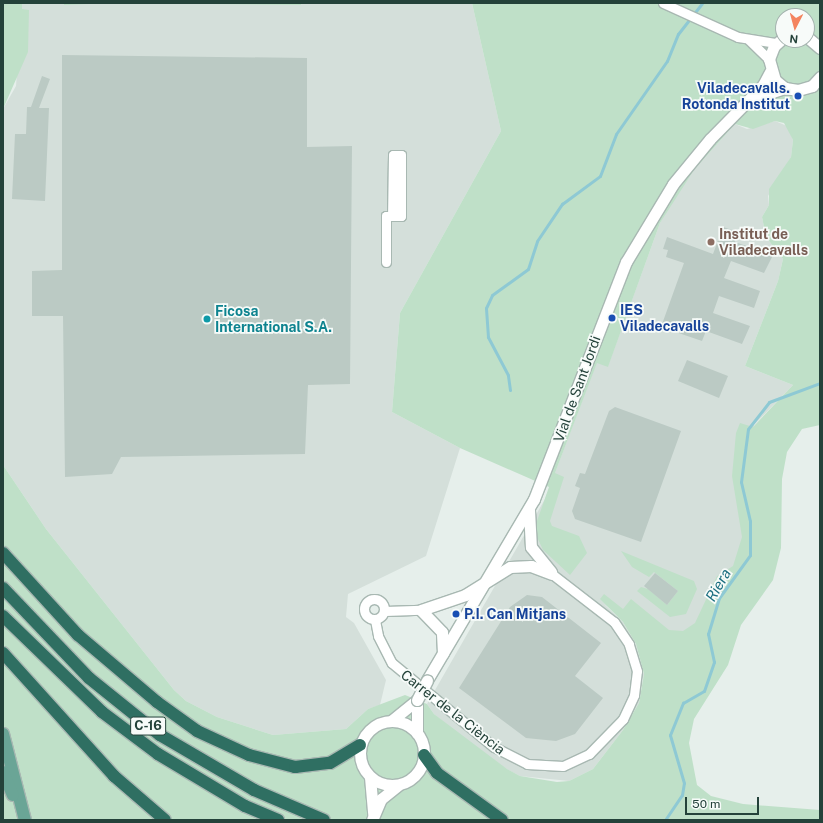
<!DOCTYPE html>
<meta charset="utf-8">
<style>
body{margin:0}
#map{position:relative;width:823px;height:823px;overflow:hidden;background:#e6efeb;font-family:"Public Sans",sans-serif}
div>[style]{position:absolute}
.built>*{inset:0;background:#d4dfda}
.green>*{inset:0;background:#bfe0c8}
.stream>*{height:3px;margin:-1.5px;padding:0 1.5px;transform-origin:1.5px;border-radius:1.5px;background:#8ec9d4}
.building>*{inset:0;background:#bbcac4}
.roads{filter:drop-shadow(1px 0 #a8b8b2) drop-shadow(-1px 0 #a8b8b2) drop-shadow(0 1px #a8b8b2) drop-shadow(0 -1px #a8b8b2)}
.minor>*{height:9px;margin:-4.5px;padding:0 4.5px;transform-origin:4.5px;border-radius:4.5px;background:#fff}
.minor>.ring{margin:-4.5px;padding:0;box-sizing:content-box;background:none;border:9px solid #fff;border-radius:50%}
.tertiary>*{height:11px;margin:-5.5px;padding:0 5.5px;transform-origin:5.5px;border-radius:5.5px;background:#fff}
.tertiary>.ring{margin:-5.5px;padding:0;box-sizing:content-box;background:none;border:11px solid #fff;border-radius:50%}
.primary>*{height:12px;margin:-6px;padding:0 6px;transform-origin:6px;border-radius:6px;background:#6aa596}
.motorway>*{height:12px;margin:-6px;padding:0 6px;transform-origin:6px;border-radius:6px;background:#2f6f62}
.bridges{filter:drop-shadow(1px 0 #a8b8b2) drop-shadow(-1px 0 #a8b8b2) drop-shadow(0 1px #a8b8b2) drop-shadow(0 -1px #a8b8b2)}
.tertiary-bridge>*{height:11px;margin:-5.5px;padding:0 5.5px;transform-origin:5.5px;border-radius:5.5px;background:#fff}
.dots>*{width:11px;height:11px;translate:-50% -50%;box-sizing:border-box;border:2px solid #f7fbf9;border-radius:50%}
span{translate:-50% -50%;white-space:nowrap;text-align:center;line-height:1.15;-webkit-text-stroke:3.5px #f7fbf9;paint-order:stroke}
.shield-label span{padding:1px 3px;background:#f7fbf9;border:1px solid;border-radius:3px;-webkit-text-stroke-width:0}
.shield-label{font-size:13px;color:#24423a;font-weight:700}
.transit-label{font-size:14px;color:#164399;font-weight:700}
.right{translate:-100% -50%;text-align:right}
.left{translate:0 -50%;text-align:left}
.education-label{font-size:14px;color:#785e54;font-weight:700}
.culture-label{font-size:14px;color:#0d838f;font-weight:700}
.street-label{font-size:14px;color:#24423a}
.water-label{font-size:15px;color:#1c6f80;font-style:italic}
.frame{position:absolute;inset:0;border:4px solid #24423a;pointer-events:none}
.north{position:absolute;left:775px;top:8px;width:40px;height:40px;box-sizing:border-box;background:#f7fbf9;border:1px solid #a3b1ad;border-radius:50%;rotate:186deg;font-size:11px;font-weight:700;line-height:16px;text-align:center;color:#24423a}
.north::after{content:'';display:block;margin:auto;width:14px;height:18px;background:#f4845f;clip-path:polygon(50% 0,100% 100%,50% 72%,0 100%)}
.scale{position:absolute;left:685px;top:797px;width:74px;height:18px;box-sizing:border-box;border:2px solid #24423a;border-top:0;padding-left:5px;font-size:12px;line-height:14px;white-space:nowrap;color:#24423a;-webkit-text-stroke:3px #f7fbf9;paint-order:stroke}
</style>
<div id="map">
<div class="built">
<div style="clip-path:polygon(22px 3px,472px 3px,501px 131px,400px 313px,392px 412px,460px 448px,426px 556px,348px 594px,346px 617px,354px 623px,386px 680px,380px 705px,368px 709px,346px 729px,273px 735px,217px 717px,186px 701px,174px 690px,46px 529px,3px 465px,3px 109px,16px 86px)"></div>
<div style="clip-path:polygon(775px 121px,787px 126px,793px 140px,791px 157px,768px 196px,769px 205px,762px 217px,766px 237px,783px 259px,778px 281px,745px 366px,793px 385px,754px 425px,753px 516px,700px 668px,604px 604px,623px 622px,636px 644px,644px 674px,639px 703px,623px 730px,593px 769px,569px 781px,520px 776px,488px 759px,434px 714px,427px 704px,545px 499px,597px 362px,608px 366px,660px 223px,673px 200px,694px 170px,735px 124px,747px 129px)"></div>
</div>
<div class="green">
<div style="clip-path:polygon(3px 3px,22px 3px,22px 9px,29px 10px,28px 52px,3px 109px)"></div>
<div style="clip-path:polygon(64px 3px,112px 3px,64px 5px)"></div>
<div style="clip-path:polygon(120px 3px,301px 3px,301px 5px)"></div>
<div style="clip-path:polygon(evenodd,472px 3px,820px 3px,820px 425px,802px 429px,787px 452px,782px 479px,781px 548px,773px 580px,741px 625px,728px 665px,694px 719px,689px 743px,697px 785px,711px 796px,743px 804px,820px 810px,820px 820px,3px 820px,3px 465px,46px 529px,174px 690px,186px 701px,217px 717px,273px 735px,346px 729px,368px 709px,405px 695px,427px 704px,434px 714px,507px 769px,520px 776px,557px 782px,569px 781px,593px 769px,623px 730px,639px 703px,644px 674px,636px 644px,623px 622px,600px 599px,604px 594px,623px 609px,631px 599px,669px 630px,683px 631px,695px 623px,717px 576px,733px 566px,742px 537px,732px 476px,736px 433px,740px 423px,753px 427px,793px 385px,745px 366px,778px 281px,783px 259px,766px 237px,762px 217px,769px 205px,769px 189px,791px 157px,793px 140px,784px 123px,775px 121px,753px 129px,735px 124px,694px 170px,660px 223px,608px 367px,597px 363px,555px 473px,564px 477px,550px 521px,552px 526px,579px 536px,587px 553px,570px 575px,543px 550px,537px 537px,537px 521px,549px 487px,460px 448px,392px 412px,400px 313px,501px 131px,472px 3px,783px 16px,807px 16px,807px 40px,783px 40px,783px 16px)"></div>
<div style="clip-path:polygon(621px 551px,694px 581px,697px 589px,686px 614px,670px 617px,637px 591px,641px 587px,648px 589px,667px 605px,678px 591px,654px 572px,649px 577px,632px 567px)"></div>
</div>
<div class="stream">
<div style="left:510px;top:390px;width:15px;rotate:-98deg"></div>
<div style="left:508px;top:375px;width:43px;rotate:-117.8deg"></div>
<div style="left:488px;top:337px;width:29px;rotate:-94deg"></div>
<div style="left:486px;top:308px;width:14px;rotate:-65deg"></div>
<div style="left:492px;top:295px;width:44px;rotate:-35.8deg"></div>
<div style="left:528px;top:269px;width:29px;rotate:-72deg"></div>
<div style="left:537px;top:241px;width:45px;rotate:-56deg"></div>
<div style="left:562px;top:204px;width:47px;rotate:-36.4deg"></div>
<div style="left:600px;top:176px;width:45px;rotate:-69.1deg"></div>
<div style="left:616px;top:134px;width:89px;rotate:-55.1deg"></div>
<div style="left:667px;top:61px;width:29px;rotate:-68deg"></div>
<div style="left:678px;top:34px;width:39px;rotate:-52deg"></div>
<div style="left:665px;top:820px;width:30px;rotate:-56deg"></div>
<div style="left:682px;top:795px;width:12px;rotate:-81deg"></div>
<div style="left:684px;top:783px;width:50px;rotate:-106.3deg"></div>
<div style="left:670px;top:735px;width:35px;rotate:-68deg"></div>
<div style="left:683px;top:703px;width:24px;rotate:-30deg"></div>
<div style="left:704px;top:691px;width:31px;rotate:-71deg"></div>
<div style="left:714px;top:662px;width:29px;rotate:-102deg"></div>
<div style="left:708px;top:634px;width:38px;rotate:-73deg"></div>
<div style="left:719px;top:598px;width:53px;rotate:-54.2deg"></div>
<div style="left:750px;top:555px;width:34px;rotate:-90deg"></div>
<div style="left:750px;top:521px;width:40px;rotate:-103deg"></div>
<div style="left:741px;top:482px;width:53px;rotate:-82.5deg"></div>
<div style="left:748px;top:429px;width:34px;rotate:-52deg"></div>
<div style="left:769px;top:402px;width:54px;rotate:-20.4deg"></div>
</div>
<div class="building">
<div style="clip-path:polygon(62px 55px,307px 58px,307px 147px,352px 146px,350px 384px,308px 385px,305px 454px,121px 457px,112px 474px,65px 477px,63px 316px,32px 316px,32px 271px,62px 270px)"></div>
<div style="clip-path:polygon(42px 76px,50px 79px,39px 108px,49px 108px,45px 201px,12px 199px,15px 134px,26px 134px,27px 107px,31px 107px)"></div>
<div style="clip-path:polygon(723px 227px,738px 232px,735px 242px,773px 255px,764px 273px,731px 261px,724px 278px,760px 291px,754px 308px,719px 296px,713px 313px,750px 326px,742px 344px,706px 331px,702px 341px,661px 327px,684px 263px,666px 257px,668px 250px,663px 249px,667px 237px,713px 254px)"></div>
<div style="clip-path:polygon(687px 360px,728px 376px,719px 398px,678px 381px)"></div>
<div style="clip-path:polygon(615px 407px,681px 431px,641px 542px,575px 519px,572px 511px,580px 488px,575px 486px,580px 473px,585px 474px,609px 411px)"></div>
<div style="clip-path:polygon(655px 573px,678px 591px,667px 605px,644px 586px)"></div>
<div style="clip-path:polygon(527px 595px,542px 597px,601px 643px,575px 676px,603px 698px,575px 734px,556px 741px,526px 738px,459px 688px,510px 607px)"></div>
</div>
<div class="roads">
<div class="minor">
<div style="left:663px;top:3px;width:82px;rotate:24.4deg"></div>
<div style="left:738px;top:37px;width:39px;rotate:9deg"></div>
<div style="left:749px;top:40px;width:28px;rotate:44deg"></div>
<div style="left:386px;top:262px;width:46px;rotate:-90deg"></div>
<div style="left:386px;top:216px;width:15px"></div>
<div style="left:401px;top:216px;width:61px;rotate:-90deg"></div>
<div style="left:401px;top:155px;width:8px;rotate:180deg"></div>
<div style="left:393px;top:155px;width:61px;rotate:90.9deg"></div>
<div class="ring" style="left:364px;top:599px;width:11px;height:11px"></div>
<div style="left:385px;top:611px;width:36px;rotate:-2deg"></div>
<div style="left:375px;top:620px;width:16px;rotate:79deg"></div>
<div style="left:378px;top:636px;width:30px;rotate:63deg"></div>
<div style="left:392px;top:663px;width:132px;rotate:39.5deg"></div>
<div style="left:494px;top:747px;width:37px;rotate:27deg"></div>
<div style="left:527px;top:764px;width:36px;rotate:3deg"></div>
<div style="left:563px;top:766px;width:29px;rotate:-25deg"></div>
<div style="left:589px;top:754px;width:49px;rotate:-45.8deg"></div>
<div style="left:623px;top:719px;width:26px;rotate:-65deg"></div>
<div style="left:634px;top:695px;width:24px;rotate:-83deg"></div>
<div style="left:637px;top:671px;width:28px;rotate:-107deg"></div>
<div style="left:629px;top:644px;width:27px;rotate:-124deg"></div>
<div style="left:614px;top:622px;width:78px;rotate:-142.3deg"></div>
</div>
<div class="tertiary">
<div style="left:807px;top:37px;width:17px;rotate:40deg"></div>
<div style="left:783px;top:38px;width:12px;rotate:138deg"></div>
<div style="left:774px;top:46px;width:14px;rotate:111deg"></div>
<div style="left:769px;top:59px;width:22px;rotate:74deg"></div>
<div style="left:775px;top:80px;width:13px;rotate:39deg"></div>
<div style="left:785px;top:88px;width:13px;rotate:9deg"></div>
<div style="left:798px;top:90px;width:15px;rotate:-16deg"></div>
<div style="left:812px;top:86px;width:12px;rotate:-48deg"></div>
<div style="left:754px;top:98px;width:33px;rotate:-18deg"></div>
<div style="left:529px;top:510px;width:37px;rotate:87deg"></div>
<div style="left:531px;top:547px;width:32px;rotate:51deg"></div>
<div style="left:443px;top:653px;width:21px;rotate:-93deg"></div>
<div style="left:442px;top:632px;width:30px;rotate:-134deg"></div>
<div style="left:421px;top:610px;width:46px;rotate:-18.8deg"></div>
<div style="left:465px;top:595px;width:53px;rotate:-31.9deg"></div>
<div style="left:510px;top:567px;width:21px;rotate:-3deg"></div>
<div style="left:531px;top:566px;width:22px;rotate:21deg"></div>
<div style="left:427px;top:680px;width:210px;rotate:-59.4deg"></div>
<div style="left:534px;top:499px;width:254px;rotate:-68.8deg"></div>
<div style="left:626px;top:262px;width:91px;rotate:-58.9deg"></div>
<div style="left:673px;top:184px;width:58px;rotate:-50.6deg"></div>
<div style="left:710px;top:139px;width:76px;rotate:-45.5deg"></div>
<div style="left:763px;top:85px;width:15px;rotate:-62deg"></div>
<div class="ring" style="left:360px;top:721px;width:53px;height:53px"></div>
<div style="left:391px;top:721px;width:33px;rotate:-39deg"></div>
<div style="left:417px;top:700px;width:33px;rotate:90deg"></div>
<div style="left:370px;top:777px;width:37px;rotate:85deg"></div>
<div style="left:372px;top:820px;width:23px;rotate:-67deg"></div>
<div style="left:381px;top:799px;width:22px;rotate:-39deg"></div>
</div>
<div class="primary">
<div style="left:3px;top:734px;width:89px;rotate:75.7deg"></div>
<div style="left:3px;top:772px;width:25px;rotate:67deg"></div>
</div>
<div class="motorway">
<div style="left:3px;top:553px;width:111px;rotate:47.6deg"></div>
<div style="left:78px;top:635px;width:104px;rotate:40.3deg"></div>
<div style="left:157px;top:702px;width:49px;rotate:35.9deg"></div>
<div style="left:197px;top:731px;width:57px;rotate:24.8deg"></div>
<div style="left:249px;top:755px;width:48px;rotate:14.6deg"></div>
<div style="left:295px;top:767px;width:35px;rotate:-7deg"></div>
<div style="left:330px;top:763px;width:35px;rotate:-31deg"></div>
<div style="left:3px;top:588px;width:124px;rotate:46.3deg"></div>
<div style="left:89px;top:678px;width:91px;rotate:38.8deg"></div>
<div style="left:160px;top:735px;width:109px;rotate:30.3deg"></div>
<div style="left:254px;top:790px;width:76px;rotate:23.2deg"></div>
<div style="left:3px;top:616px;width:138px;rotate:44.1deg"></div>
<div style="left:102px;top:712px;width:70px;rotate:36.9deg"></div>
<div style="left:158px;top:754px;width:101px;rotate:30.9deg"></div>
<div style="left:245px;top:806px;width:36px;rotate:23deg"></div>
<div style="left:3px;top:653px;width:166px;rotate:47.9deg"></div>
<div style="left:114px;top:776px;width:67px;rotate:40.8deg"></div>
<div style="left:424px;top:755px;width:22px;rotate:54deg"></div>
<div style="left:437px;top:773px;width:80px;rotate:35.9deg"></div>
</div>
</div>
<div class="bridges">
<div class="tertiary-bridge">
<div style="left:417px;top:700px;width:22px;rotate:-63deg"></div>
</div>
</div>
<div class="dots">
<div style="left:798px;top:96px;background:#1a4fb4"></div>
<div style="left:711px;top:242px;background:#8d6e63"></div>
<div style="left:612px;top:318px;background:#1a4fb4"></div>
<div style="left:207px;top:319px;background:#0f9aa8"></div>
<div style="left:456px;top:614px;background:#1a4fb4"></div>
</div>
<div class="shield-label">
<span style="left:148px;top:726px">C-16</span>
</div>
<div class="transit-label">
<span class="right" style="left:790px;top:96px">Viladecavalls.<br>Rotonda Institut</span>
<span class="left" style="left:620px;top:318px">IES<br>Viladecavalls</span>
<span class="left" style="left:464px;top:614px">P.I. Can Mitjans</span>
</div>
<div class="education-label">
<span class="left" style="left:719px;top:242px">Institut de<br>Viladecavalls</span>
</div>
<div class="culture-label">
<span class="left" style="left:215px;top:319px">Ficosa<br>International S.A.</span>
</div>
<div class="street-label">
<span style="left:577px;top:389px;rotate:-70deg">Vial de Sant Jordi</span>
<span style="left:453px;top:712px;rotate:38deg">Carrer de la Ciència</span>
</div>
<div class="water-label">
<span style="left:718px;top:585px;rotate:-60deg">Riera</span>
</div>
<div class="frame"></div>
<div class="north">N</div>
<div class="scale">50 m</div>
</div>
